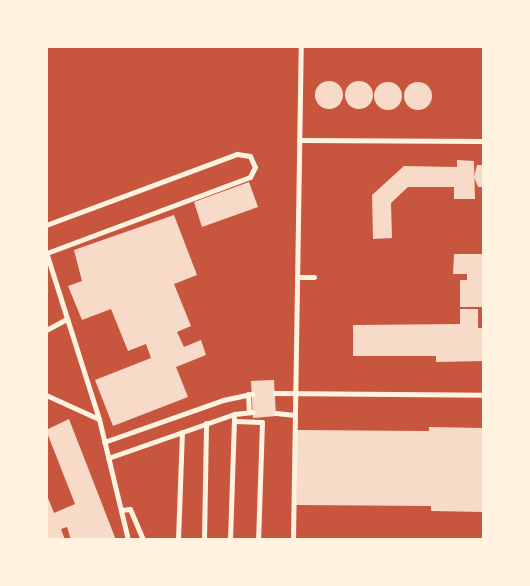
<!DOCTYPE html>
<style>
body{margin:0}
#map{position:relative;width:530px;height:586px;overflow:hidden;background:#c8553d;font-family:"Golos Text",sans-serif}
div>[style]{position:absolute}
.building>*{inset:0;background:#f7dbc8}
.round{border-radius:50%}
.minor>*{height:5px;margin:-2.5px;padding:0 2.5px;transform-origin:2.5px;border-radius:2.5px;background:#fff3e0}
span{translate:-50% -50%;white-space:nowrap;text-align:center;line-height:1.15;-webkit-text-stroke:6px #fff3e0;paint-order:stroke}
.frame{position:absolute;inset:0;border:48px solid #fff3e0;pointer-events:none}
</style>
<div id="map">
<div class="building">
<div class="round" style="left:345px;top:81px;width:28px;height:28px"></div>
<div class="round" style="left:315px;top:81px;width:28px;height:28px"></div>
<div class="round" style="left:374px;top:82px;width:28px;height:28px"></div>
<div class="round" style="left:404px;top:82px;width:28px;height:28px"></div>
<div style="clip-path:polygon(457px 160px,474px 161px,475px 199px,454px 199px,454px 187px,408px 187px,391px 203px,392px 238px,373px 239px,372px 195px,404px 166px,457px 167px)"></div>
<div style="clip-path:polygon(477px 165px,484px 165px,484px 187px,478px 187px,474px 177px)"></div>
<div style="clip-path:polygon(249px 182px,258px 207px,202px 227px,194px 202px)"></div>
<div style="clip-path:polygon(174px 215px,197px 275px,174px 284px,191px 326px,177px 332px,184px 347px,201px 340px,206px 355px,176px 367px,188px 397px,113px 426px,95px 380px,151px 358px,146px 344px,128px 351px,111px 309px,82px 320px,68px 286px,82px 281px,74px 250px)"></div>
<div style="clip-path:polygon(454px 254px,484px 254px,484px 307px,460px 307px,460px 280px,467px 280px,467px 274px,453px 274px)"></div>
<div style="clip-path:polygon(460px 309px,478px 309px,478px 328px,484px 328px,484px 361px,436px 362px,436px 356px,353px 356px,353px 325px,460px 324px)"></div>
<div style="clip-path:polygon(274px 380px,276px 416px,253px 418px,251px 381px)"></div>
<div style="clip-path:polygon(69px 419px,116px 540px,71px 540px,67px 527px,61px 529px,65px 540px,46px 540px,46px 493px,54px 513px,75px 504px,46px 430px)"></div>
<div style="clip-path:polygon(429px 427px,484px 428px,484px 512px,431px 511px,431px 506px,296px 505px,297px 430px,429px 431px)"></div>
</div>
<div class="minor">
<div style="left:299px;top:140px;width:185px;rotate:0.3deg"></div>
<div style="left:46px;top:225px;width:204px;rotate:-20.4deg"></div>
<div style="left:237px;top:154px;width:13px;rotate:9deg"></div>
<div style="left:250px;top:156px;width:12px;rotate:66deg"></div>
<div style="left:255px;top:167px;width:11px;rotate:117deg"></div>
<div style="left:250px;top:177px;width:217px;rotate:159.5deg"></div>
<div style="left:46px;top:252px;width:175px;rotate:72.4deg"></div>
<div style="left:99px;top:419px;width:124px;rotate:76.5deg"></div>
<div style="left:297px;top:277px;width:17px"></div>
<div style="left:46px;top:330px;width:24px;rotate:-28deg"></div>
<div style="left:275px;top:393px;width:209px;rotate:0.5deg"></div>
<div style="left:248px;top:394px;width:18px;rotate:87deg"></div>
<div style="left:46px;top:395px;width:58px;rotate:24.4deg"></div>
<div style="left:276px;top:413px;width:19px;rotate:6deg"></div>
<div style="left:234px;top:421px;width:28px;rotate:2deg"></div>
<div style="left:262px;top:422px;width:118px;rotate:91.9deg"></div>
<div style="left:104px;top:442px;width:126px;rotate:-19.4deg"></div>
<div style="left:223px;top:400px;width:30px;rotate:-12deg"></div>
<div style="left:108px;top:458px;width:133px;rotate:-19.2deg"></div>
<div style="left:234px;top:414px;width:19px;rotate:-6deg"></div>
<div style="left:121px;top:510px;width:9px;rotate:-6deg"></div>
<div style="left:130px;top:509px;width:34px;rotate:67deg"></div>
<div style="left:178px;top:540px;width:108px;rotate:-87.9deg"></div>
<div style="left:204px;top:540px;width:117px;rotate:-89deg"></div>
<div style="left:230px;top:540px;width:122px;rotate:-88.1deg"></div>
<div style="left:293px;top:540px;width:494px;rotate:-89.1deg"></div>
</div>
<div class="frame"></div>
</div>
